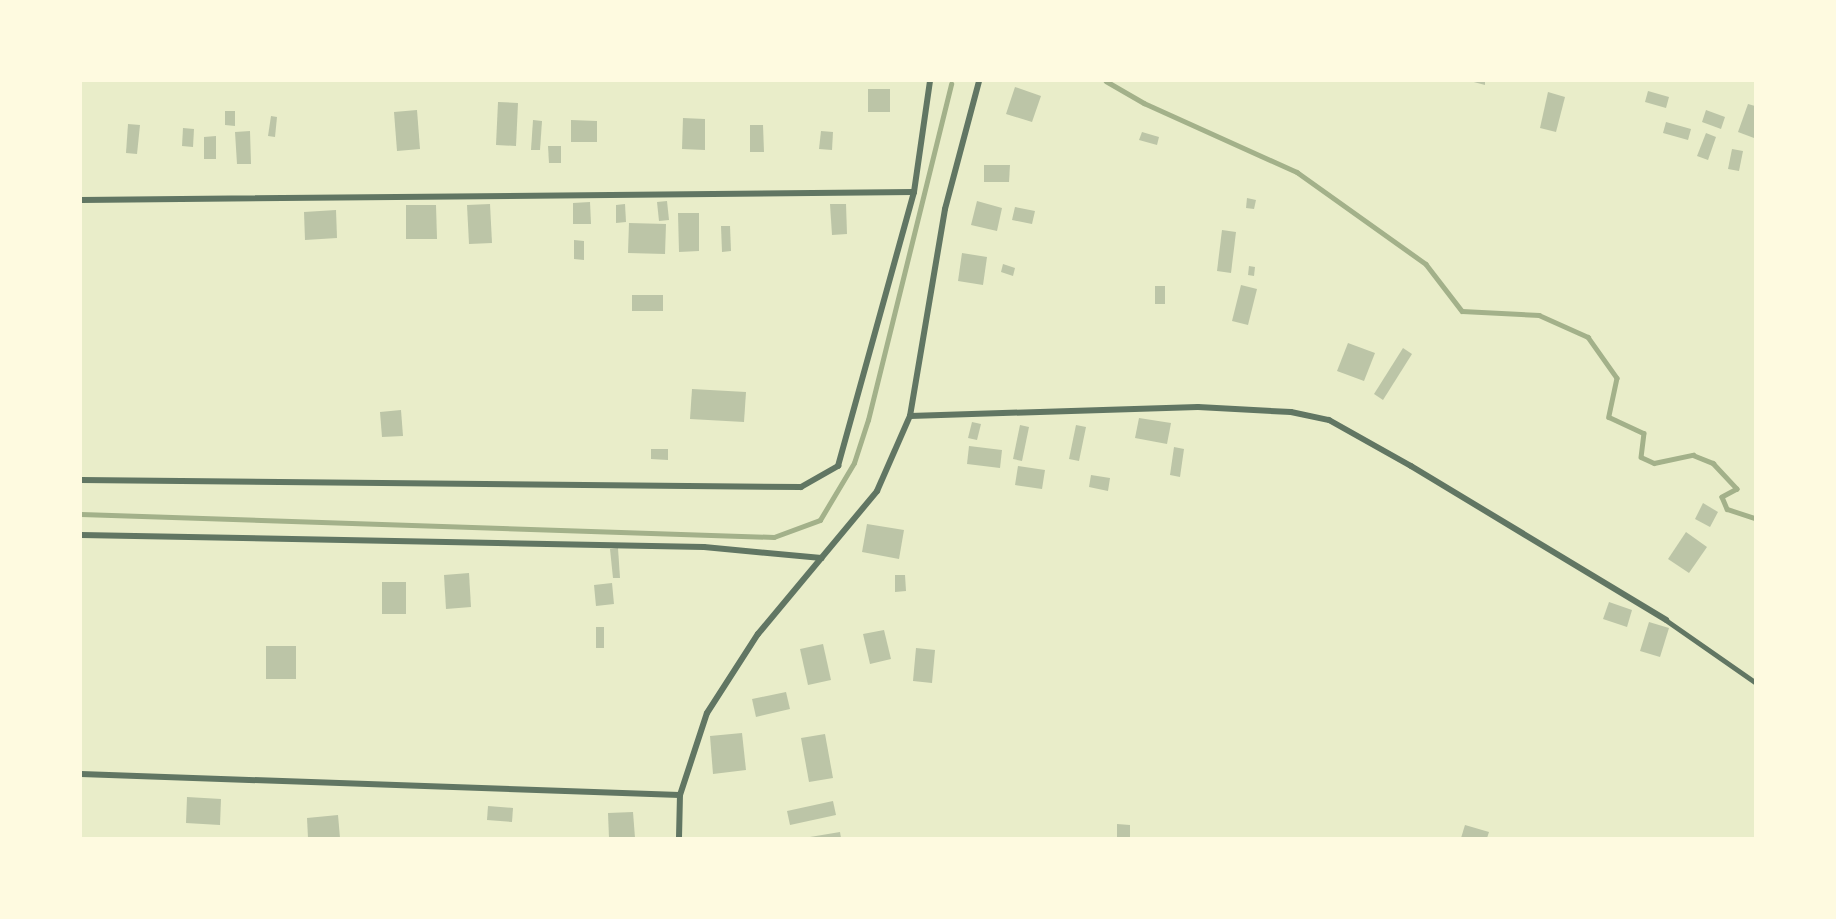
<!DOCTYPE html>
<style>
body{margin:0}
#map{position:relative;width:1836px;height:919px;overflow:hidden;background:#e9edc9;font-family:"DejaVu Sans",sans-serif}
div>[style]{position:absolute}
.stream>*{height:4.5px;margin:-2.25px;padding:0 2.25px;transform-origin:2.25px;border-radius:2.25px;background:#a3b18a}
.building>*{inset:0;background:#bcc5a7}
.service>*{height:4.5px;margin:-2.25px;padding:0 2.25px;transform-origin:2.25px;border-radius:2.25px;background:#617663}
.minor>*{height:6px;margin:-3px;padding:0 3px;transform-origin:3px;border-radius:3px;background:#617663}
span{translate:-50% -50%;white-space:nowrap;text-align:center;line-height:1.15;-webkit-text-stroke:6px #fefae0;paint-order:stroke}
.frame{position:absolute;inset:0;border:82px solid #fefae0;pointer-events:none}
</style>
<div id="map">
<div class="stream">
<div style="left:1106px;top:81px;width:44px;rotate:30.1deg"></div>
<div style="left:1144px;top:103px;width:168px;rotate:24.3deg"></div>
<div style="left:1297px;top:172px;width:158px;rotate:35.5deg"></div>
<div style="left:1426px;top:264px;width:59px;rotate:52.5deg"></div>
<div style="left:1462px;top:311px;width:77px;rotate:3deg"></div>
<div style="left:1539px;top:315px;width:54px;rotate:24.2deg"></div>
<div style="left:1588px;top:337px;width:50px;rotate:54.7deg"></div>
<div style="left:1617px;top:378px;width:40px;rotate:102deg"></div>
<div style="left:1609px;top:417px;width:38px;rotate:25deg"></div>
<div style="left:1644px;top:433px;width:24px;rotate:97deg"></div>
<div style="left:1641px;top:457px;width:14px;rotate:25deg"></div>
<div style="left:1654px;top:463px;width:40px;rotate:-12deg"></div>
<div style="left:1693px;top:455px;width:22px;rotate:22deg"></div>
<div style="left:1713px;top:463px;width:35px;rotate:47deg"></div>
<div style="left:1737px;top:489px;width:17px;rotate:152deg"></div>
<div style="left:1722px;top:497px;width:13px;rotate:67deg"></div>
<div style="left:1727px;top:509px;width:29px;rotate:18deg"></div>
<div style="left:81px;top:514px;width:693px;rotate:1.9deg"></div>
<div style="left:774px;top:537px;width:49px;rotate:-20.3deg"></div>
<div style="left:820px;top:520px;width:66px;rotate:-59.2deg"></div>
<div style="left:854px;top:463px;width:45px;rotate:-72deg"></div>
<div style="left:868px;top:420px;width:346px;rotate:-76.1deg"></div>
</div>
<div class="building">
<div style="clip-path:polygon(1470px 81px,1485px 81px,1485px 85px)"></div>
<div style="clip-path:polygon(1015px 87px,1041px 96px,1032px 122px,1006px 114px)"></div>
<div style="clip-path:polygon(868px 89px,890px 89px,890px 112px,868px 112px)"></div>
<div style="clip-path:polygon(1648px 91px,1669px 97px,1666px 108px,1645px 102px)"></div>
<div style="clip-path:polygon(1548px 92px,1565px 97px,1556px 132px,1540px 128px)"></div>
<div style="clip-path:polygon(498px 102px,518px 103px,516px 146px,496px 145px)"></div>
<div style="clip-path:polygon(1748px 104px,1755px 106px,1754px 138px,1738px 132px)"></div>
<div style="clip-path:polygon(417px 110px,420px 149px,397px 151px,394px 112px)"></div>
<div style="clip-path:polygon(1706px 110px,1725px 117px,1721px 129px,1702px 122px)"></div>
<div style="clip-path:polygon(225px 111px,235px 111px,235px 126px,225px 125px)"></div>
<div style="clip-path:polygon(271px 116px,277px 117px,275px 137px,268px 136px)"></div>
<div style="clip-path:polygon(683px 118px,705px 119px,705px 150px,682px 149px)"></div>
<div style="clip-path:polygon(533px 120px,542px 121px,540px 150px,531px 150px)"></div>
<div style="clip-path:polygon(571px 120px,597px 121px,597px 142px,571px 142px)"></div>
<div style="clip-path:polygon(1666px 122px,1691px 129px,1688px 140px,1663px 133px)"></div>
<div style="clip-path:polygon(128px 124px,140px 125px,137px 154px,126px 153px)"></div>
<div style="clip-path:polygon(750px 125px,763px 125px,764px 152px,750px 152px)"></div>
<div style="clip-path:polygon(183px 128px,194px 129px,193px 147px,182px 146px)"></div>
<div style="clip-path:polygon(250px 131px,251px 164px,237px 164px,235px 132px)"></div>
<div style="clip-path:polygon(821px 131px,833px 132px,832px 150px,819px 149px)"></div>
<div style="clip-path:polygon(1142px 132px,1159px 137px,1157px 145px,1139px 140px)"></div>
<div style="clip-path:polygon(1706px 133px,1716px 137px,1708px 160px,1697px 156px)"></div>
<div style="clip-path:polygon(216px 136px,216px 159px,204px 159px,204px 137px)"></div>
<div style="clip-path:polygon(548px 146px,561px 146px,561px 163px,549px 163px)"></div>
<div style="clip-path:polygon(1732px 149px,1743px 151px,1739px 171px,1728px 169px)"></div>
<div style="clip-path:polygon(984px 165px,1010px 165px,1009px 182px,984px 182px)"></div>
<div style="clip-path:polygon(1247px 198px,1256px 200px,1254px 209px,1246px 208px)"></div>
<div style="clip-path:polygon(667px 201px,669px 220px,659px 221px,657px 202px)"></div>
<div style="clip-path:polygon(977px 201px,1002px 208px,997px 231px,971px 225px)"></div>
<div style="clip-path:polygon(590px 202px,591px 224px,573px 224px,573px 203px)"></div>
<div style="clip-path:polygon(490px 204px,492px 243px,469px 244px,467px 205px)"></div>
<div style="clip-path:polygon(625px 204px,626px 222px,616px 223px,616px 205px)"></div>
<div style="clip-path:polygon(830px 204px,846px 204px,847px 234px,832px 235px)"></div>
<div style="clip-path:polygon(406px 205px,436px 205px,437px 239px,406px 239px)"></div>
<div style="clip-path:polygon(1015px 207px,1035px 211px,1032px 224px,1012px 220px)"></div>
<div style="clip-path:polygon(336px 210px,337px 238px,305px 240px,304px 212px)"></div>
<div style="clip-path:polygon(678px 213px,699px 213px,699px 251px,679px 252px)"></div>
<div style="clip-path:polygon(629px 223px,666px 224px,665px 254px,628px 253px)"></div>
<div style="clip-path:polygon(721px 226px,730px 226px,731px 251px,722px 252px)"></div>
<div style="clip-path:polygon(1222px 230px,1236px 232px,1231px 273px,1217px 271px)"></div>
<div style="clip-path:polygon(574px 240px,584px 241px,584px 260px,574px 259px)"></div>
<div style="clip-path:polygon(962px 253px,987px 257px,983px 285px,958px 281px)"></div>
<div style="clip-path:polygon(1003px 264px,1015px 268px,1013px 276px,1001px 272px)"></div>
<div style="clip-path:polygon(1249px 266px,1255px 267px,1254px 276px,1248px 275px)"></div>
<div style="clip-path:polygon(1241px 285px,1257px 289px,1248px 325px,1232px 321px)"></div>
<div style="clip-path:polygon(1155px 286px,1165px 286px,1165px 304px,1155px 304px)"></div>
<div style="clip-path:polygon(632px 295px,663px 295px,663px 311px,632px 311px)"></div>
<div style="clip-path:polygon(1348px 343px,1375px 353px,1364px 381px,1337px 371px)"></div>
<div style="clip-path:polygon(1403px 348px,1412px 354px,1383px 400px,1374px 394px)"></div>
<div style="clip-path:polygon(692px 389px,746px 392px,744px 422px,690px 419px)"></div>
<div style="clip-path:polygon(401px 410px,403px 436px,382px 437px,380px 412px)"></div>
<div style="clip-path:polygon(1139px 418px,1171px 423px,1167px 444px,1135px 438px)"></div>
<div style="clip-path:polygon(972px 422px,981px 424px,977px 440px,968px 438px)"></div>
<div style="clip-path:polygon(1020px 425px,1029px 427px,1022px 461px,1013px 459px)"></div>
<div style="clip-path:polygon(1076px 425px,1086px 427px,1079px 461px,1069px 459px)"></div>
<div style="clip-path:polygon(969px 446px,1002px 450px,1000px 468px,967px 464px)"></div>
<div style="clip-path:polygon(1174px 447px,1184px 449px,1180px 477px,1170px 475px)"></div>
<div style="clip-path:polygon(651px 449px,668px 449px,668px 460px,651px 459px)"></div>
<div style="clip-path:polygon(1018px 466px,1045px 470px,1042px 489px,1015px 485px)"></div>
<div style="clip-path:polygon(1091px 475px,1110px 478px,1108px 491px,1089px 487px)"></div>
<div style="clip-path:polygon(1703px 503px,1718px 512px,1710px 527px,1695px 519px)"></div>
<div style="clip-path:polygon(867px 524px,904px 530px,899px 559px,862px 552px)"></div>
<div style="clip-path:polygon(1686px 532px,1707px 547px,1689px 573px,1668px 559px)"></div>
<div style="clip-path:polygon(618px 548px,620px 578px,613px 578px,610px 549px)"></div>
<div style="clip-path:polygon(469px 573px,471px 607px,446px 609px,444px 575px)"></div>
<div style="clip-path:polygon(895px 575px,905px 575px,906px 591px,895px 592px)"></div>
<div style="clip-path:polygon(382px 582px,406px 582px,406px 614px,382px 614px)"></div>
<div style="clip-path:polygon(612px 583px,614px 604px,596px 606px,594px 585px)"></div>
<div style="clip-path:polygon(1609px 602px,1632px 610px,1627px 627px,1603px 619px)"></div>
<div style="clip-path:polygon(1649px 622px,1669px 628px,1660px 657px,1640px 651px)"></div>
<div style="clip-path:polygon(596px 627px,604px 627px,604px 648px,596px 648px)"></div>
<div style="clip-path:polygon(884px 630px,891px 659px,870px 664px,863px 634px)"></div>
<div style="clip-path:polygon(823px 644px,831px 680px,808px 685px,800px 649px)"></div>
<div style="clip-path:polygon(266px 646px,296px 646px,296px 679px,266px 679px)"></div>
<div style="clip-path:polygon(916px 648px,935px 650px,932px 683px,913px 681px)"></div>
<div style="clip-path:polygon(786px 692px,790px 709px,756px 717px,752px 699px)"></div>
<div style="clip-path:polygon(742px 733px,746px 770px,713px 774px,710px 736px)"></div>
<div style="clip-path:polygon(825px 734px,833px 778px,809px 782px,801px 738px)"></div>
<div style="clip-path:polygon(187px 797px,221px 799px,220px 825px,186px 823px)"></div>
<div style="clip-path:polygon(833px 801px,836px 815px,790px 825px,787px 811px)"></div>
<div style="clip-path:polygon(488px 806px,513px 808px,512px 822px,487px 820px)"></div>
<div style="clip-path:polygon(633px 812px,635px 838px,609px 838px,608px 813px)"></div>
<div style="clip-path:polygon(338px 815px,340px 838px,308px 838px,307px 818px)"></div>
<div style="clip-path:polygon(1117px 824px,1130px 825px,1130px 838px,1117px 838px)"></div>
<div style="clip-path:polygon(1465px 825px,1489px 832px,1487px 838px,1461px 838px)"></div>
<div style="clip-path:polygon(840px 832px,841px 838px,810px 838px,810px 837px)"></div>
</div>
<div class="service">
<div style="left:1666px;top:620px;width:108px;rotate:34.9deg"></div>
</div>
<div class="minor">
<div style="left:81px;top:200px;width:833px;rotate:-0.55deg"></div>
<div style="left:910px;top:416px;width:288px;rotate:-1.8deg"></div>
<div style="left:1198px;top:407px;width:93px;rotate:3.1deg"></div>
<div style="left:1291px;top:412px;width:39px;rotate:12deg"></div>
<div style="left:1329px;top:420px;width:94px;rotate:29.3deg"></div>
<div style="left:1411px;top:466px;width:298px;rotate:31.1deg"></div>
<div style="left:81px;top:480px;width:720px;rotate:0.56deg"></div>
<div style="left:801px;top:487px;width:43px;rotate:-29.6deg"></div>
<div style="left:838px;top:466px;width:284px;rotate:-74.5deg"></div>
<div style="left:914px;top:192px;width:112px;rotate:-81.8deg"></div>
<div style="left:81px;top:535px;width:623px;rotate:1.1deg"></div>
<div style="left:704px;top:547px;width:118px;rotate:5.4deg"></div>
<div style="left:81px;top:774px;width:599px;rotate:2.01deg"></div>
<div style="left:679px;top:838px;width:43px;rotate:-88.7deg"></div>
<div style="left:680px;top:795px;width:86px;rotate:-71.8deg"></div>
<div style="left:707px;top:713px;width:94px;rotate:-57.2deg"></div>
<div style="left:758px;top:634px;width:186px;rotate:-50.2deg"></div>
<div style="left:877px;top:491px;width:82px;rotate:-66.3deg"></div>
<div style="left:910px;top:416px;width:210px;rotate:-80.4deg"></div>
<div style="left:945px;top:209px;width:132px;rotate:-75.1deg"></div>
</div>
<div class="frame"></div>
</div>
